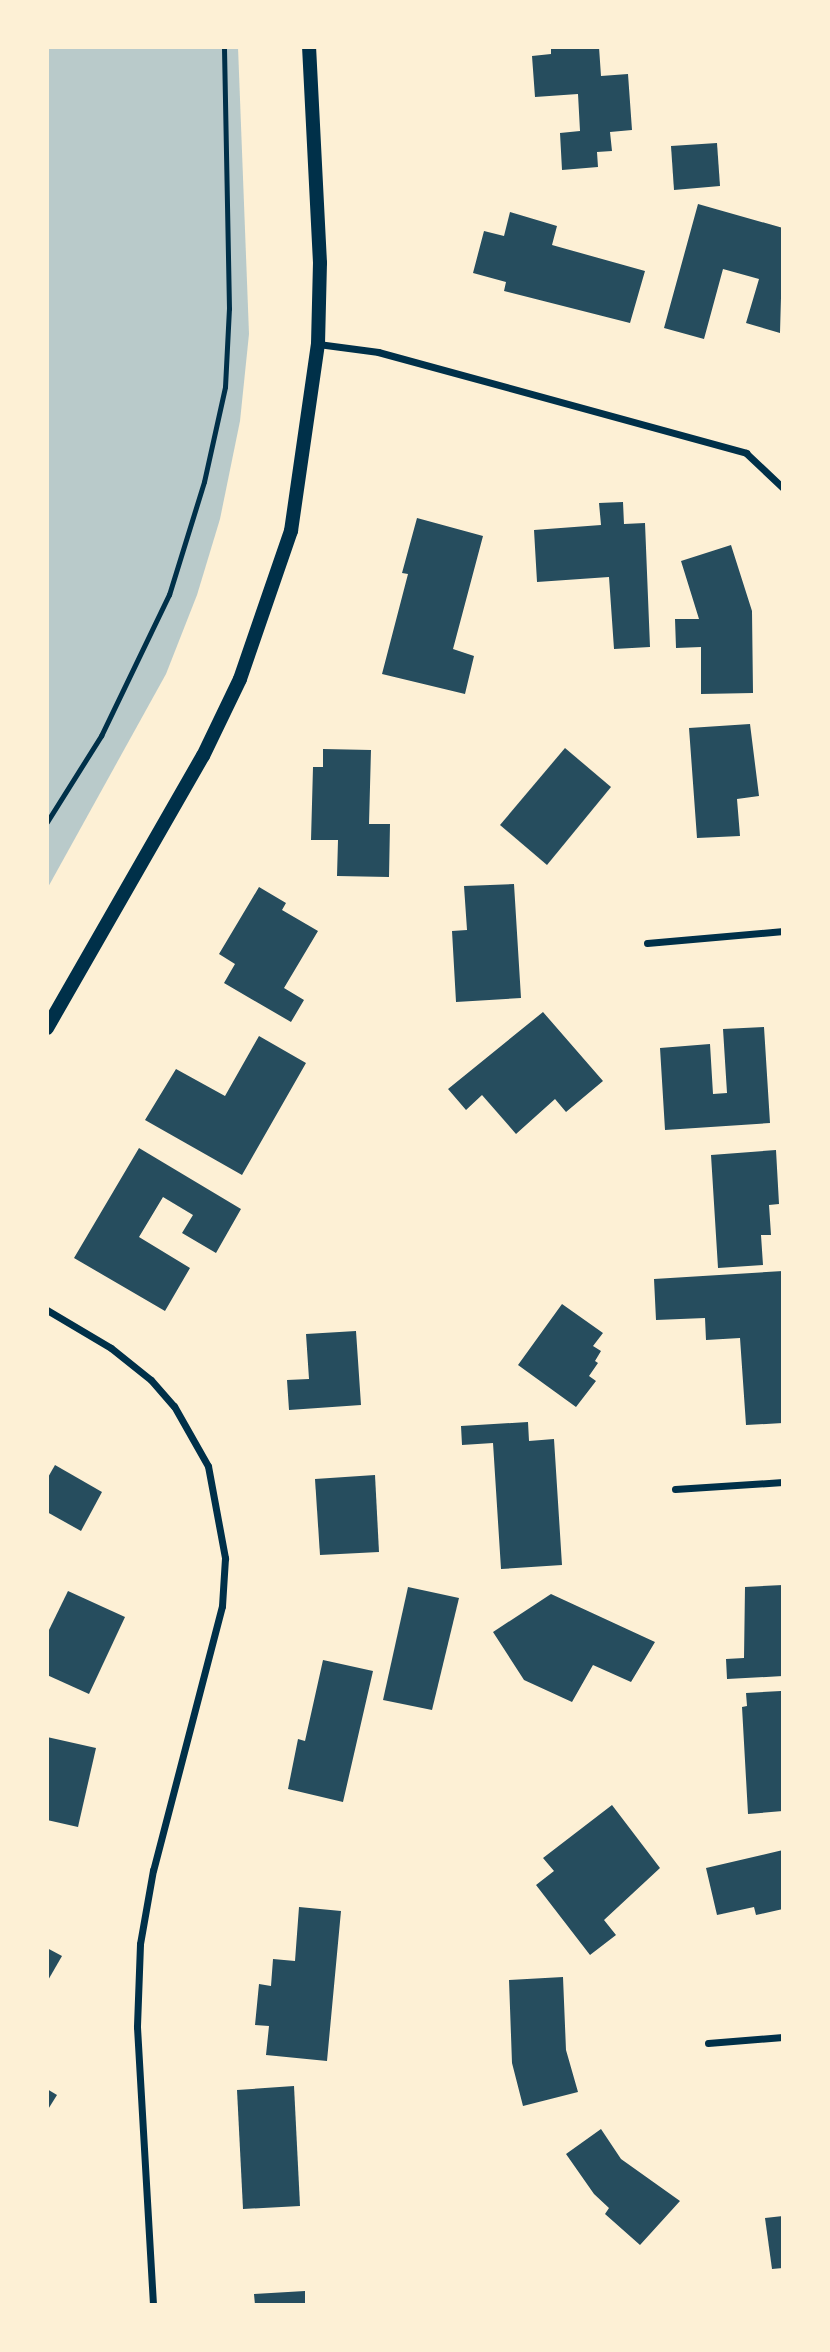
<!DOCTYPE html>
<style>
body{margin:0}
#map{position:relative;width:830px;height:2352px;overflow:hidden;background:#fdf0d5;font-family:Rubik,sans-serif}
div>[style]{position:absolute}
.green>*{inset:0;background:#b9caca}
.building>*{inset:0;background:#264d5e}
.path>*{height:4.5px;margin:-2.25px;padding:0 2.25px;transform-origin:2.25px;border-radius:2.25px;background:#003049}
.minor>*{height:7px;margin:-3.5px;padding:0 3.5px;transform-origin:3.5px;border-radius:3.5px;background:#003049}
.secondary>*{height:14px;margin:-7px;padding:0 7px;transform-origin:7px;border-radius:7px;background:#003049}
span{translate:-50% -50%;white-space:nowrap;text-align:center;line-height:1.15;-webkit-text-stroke:5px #fdf0d5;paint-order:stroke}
.frame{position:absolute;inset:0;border:49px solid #fdf0d5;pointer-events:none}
</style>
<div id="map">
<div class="green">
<div style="clip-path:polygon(47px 47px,238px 47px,249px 334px,240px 421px,220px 519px,197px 595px,166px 674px,47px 889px)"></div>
</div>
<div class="building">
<div style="clip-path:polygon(551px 47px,599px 47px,601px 76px,628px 74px,632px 130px,610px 132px,612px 151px,597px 152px,598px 167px,562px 170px,560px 133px,580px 131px,578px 94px,535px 97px,532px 56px,551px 54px)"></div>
<div style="clip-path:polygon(717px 143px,720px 186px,674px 190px,671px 146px)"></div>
<div style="clip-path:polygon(698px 204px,783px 228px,780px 333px,746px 323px,759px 279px,723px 269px,704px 339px,664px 328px)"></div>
<div style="clip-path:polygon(510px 212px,557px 226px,552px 245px,645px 271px,630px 323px,504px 291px,506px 282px,473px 273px,484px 231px,504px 236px)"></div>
<div style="clip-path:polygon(623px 502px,624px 524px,645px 523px,650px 647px,614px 649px,609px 577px,537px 582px,534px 530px,601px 525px,599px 503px)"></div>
<div style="clip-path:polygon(417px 518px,483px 536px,453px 649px,474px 656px,465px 694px,382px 674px,408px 574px,402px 573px)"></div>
<div style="clip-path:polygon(731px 545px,752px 611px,753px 693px,701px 694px,701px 647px,676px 648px,675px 619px,699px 619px,681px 561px)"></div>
<div style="clip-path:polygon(750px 724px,759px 796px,737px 799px,740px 836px,697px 838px,689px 728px)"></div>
<div style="clip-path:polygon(565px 748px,611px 787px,547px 865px,500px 825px)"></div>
<div style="clip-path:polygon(323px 749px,371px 750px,369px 824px,390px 824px,389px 877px,337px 876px,338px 840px,311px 840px,313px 767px,323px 767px)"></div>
<div style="clip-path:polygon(514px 884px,521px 998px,456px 1002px,452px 931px,467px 930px,464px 886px)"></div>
<div style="clip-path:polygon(259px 887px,286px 903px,282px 910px,318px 931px,284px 988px,304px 1000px,291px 1022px,224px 983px,235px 964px,219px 954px)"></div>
<div style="clip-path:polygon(543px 1012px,603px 1081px,566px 1112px,555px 1099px,516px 1134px,482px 1095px,466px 1110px,448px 1089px)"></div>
<div style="clip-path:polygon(764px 1027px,770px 1123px,665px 1130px,660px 1048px,710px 1044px,713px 1094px,727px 1093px,723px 1029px)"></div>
<div style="clip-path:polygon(259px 1036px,306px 1063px,242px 1175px,145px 1120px,176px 1069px,225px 1096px)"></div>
<div style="clip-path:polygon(139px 1148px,241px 1209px,216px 1253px,182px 1233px,193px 1215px,163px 1197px,139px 1237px,190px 1268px,165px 1311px,74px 1258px)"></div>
<div style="clip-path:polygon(776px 1150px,779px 1204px,769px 1205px,771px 1235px,761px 1235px,763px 1265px,718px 1268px,711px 1155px)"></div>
<div style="clip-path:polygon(783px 1271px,783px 1423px,746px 1425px,740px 1338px,706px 1340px,705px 1318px,656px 1320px,654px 1279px)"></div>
<div style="clip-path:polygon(562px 1304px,603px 1333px,593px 1346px,601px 1351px,595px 1361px,598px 1363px,589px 1376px,596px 1381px,576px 1407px,518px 1365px)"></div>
<div style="clip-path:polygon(356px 1331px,361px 1405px,289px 1410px,287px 1380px,309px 1379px,306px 1334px)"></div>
<div style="clip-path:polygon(528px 1422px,529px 1441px,554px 1439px,562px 1565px,501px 1569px,493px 1443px,462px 1445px,461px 1426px)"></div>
<div style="clip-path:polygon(55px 1465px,102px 1492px,81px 1531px,47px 1512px,47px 1479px)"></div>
<div style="clip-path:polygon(375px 1475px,379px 1552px,320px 1555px,315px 1479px)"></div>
<div style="clip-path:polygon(783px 1585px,783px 1676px,727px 1679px,726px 1659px,744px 1658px,745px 1587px)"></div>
<div style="clip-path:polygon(408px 1587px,459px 1598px,432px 1710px,383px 1700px)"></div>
<div style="clip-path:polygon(68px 1591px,125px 1617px,89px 1694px,47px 1675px,47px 1634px)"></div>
<div style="clip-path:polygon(551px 1594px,655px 1642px,631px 1682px,593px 1665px,572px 1702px,524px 1680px,493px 1632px)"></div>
<div style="clip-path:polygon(323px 1660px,373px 1671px,343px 1802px,288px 1789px,298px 1739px,305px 1741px)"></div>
<div style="clip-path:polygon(781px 1691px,783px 1811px,748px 1814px,742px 1707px,747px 1706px,746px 1693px)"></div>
<div style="clip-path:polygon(47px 1737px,96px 1748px,78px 1827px,47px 1820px)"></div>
<div style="clip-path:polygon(612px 1805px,660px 1868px,604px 1920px,616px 1935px,590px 1955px,536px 1885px,554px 1871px,543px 1858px)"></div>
<div style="clip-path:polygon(783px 1850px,783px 1909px,756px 1915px,754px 1907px,717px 1915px,706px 1868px)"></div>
<div style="clip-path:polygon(299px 1907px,341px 1911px,327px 2061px,266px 2055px,269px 2026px,255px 2025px,259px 1984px,271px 1986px,273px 1959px,295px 1961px)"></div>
<div style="clip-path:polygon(47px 1948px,62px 1956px,47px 1982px)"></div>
<div style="clip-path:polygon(563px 1977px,566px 2050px,578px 2092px,523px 2106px,512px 2063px,509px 1980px)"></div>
<div style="clip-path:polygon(294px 2086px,300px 2206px,243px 2209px,237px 2090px)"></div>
<div style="clip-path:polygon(47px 2089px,57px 2095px,47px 2111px)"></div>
<div style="clip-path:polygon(601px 2129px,621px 2159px,680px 2201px,640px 2245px,605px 2214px,609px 2208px,594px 2194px,566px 2154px)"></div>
<div style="clip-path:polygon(783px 2216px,783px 2268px,772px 2269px,765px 2218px)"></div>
<div style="clip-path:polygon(305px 2291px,305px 2305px,255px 2305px,254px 2294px)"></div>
</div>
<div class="path">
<div style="left:47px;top:822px;width:102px;rotate:-57.9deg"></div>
<div style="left:101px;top:736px;width:157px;rotate:-64.3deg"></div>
<div style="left:169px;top:595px;width:118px;rotate:-72.8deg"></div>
<div style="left:204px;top:482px;width:97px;rotate:-77.5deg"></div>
<div style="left:225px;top:387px;width:78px;rotate:-87.1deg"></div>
<div style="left:229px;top:309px;width:262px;rotate:-91.1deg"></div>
</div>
<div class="minor">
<div style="left:318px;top:344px;width:61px;rotate:7.6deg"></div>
<div style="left:378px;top:352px;width:382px;rotate:15.3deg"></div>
<div style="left:746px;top:453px;width:51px;rotate:43.4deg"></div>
<div style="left:647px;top:943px;width:137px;rotate:-5deg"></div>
<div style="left:47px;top:1310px;width:74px;rotate:30.7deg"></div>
<div style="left:111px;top:1348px;width:51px;rotate:38.7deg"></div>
<div style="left:151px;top:1380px;width:35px;rotate:49deg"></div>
<div style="left:174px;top:1406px;width:69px;rotate:60.5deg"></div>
<div style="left:208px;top:1466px;width:94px;rotate:79.5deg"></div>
<div style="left:225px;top:1558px;width:48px;rotate:93.6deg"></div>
<div style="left:222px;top:1606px;width:273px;rotate:104.6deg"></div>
<div style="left:153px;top:1870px;width:75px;rotate:100deg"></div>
<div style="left:140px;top:1944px;width:83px;rotate:92.1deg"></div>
<div style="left:137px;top:2027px;width:278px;rotate:86.7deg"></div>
<div style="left:675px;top:1489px;width:108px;rotate:-3.7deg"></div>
<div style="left:708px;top:2043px;width:75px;rotate:-4.6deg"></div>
</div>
<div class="secondary">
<div style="left:47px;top:1028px;width:314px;rotate:-60.2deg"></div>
<div style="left:203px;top:756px;width:85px;rotate:-64.3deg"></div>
<div style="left:240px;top:679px;width:157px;rotate:-71deg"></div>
<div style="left:291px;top:531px;width:189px;rotate:-81.8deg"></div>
<div style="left:318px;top:344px;width:81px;rotate:-88.6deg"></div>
<div style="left:320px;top:263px;width:216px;rotate:-92.9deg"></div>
</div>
<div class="frame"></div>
</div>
